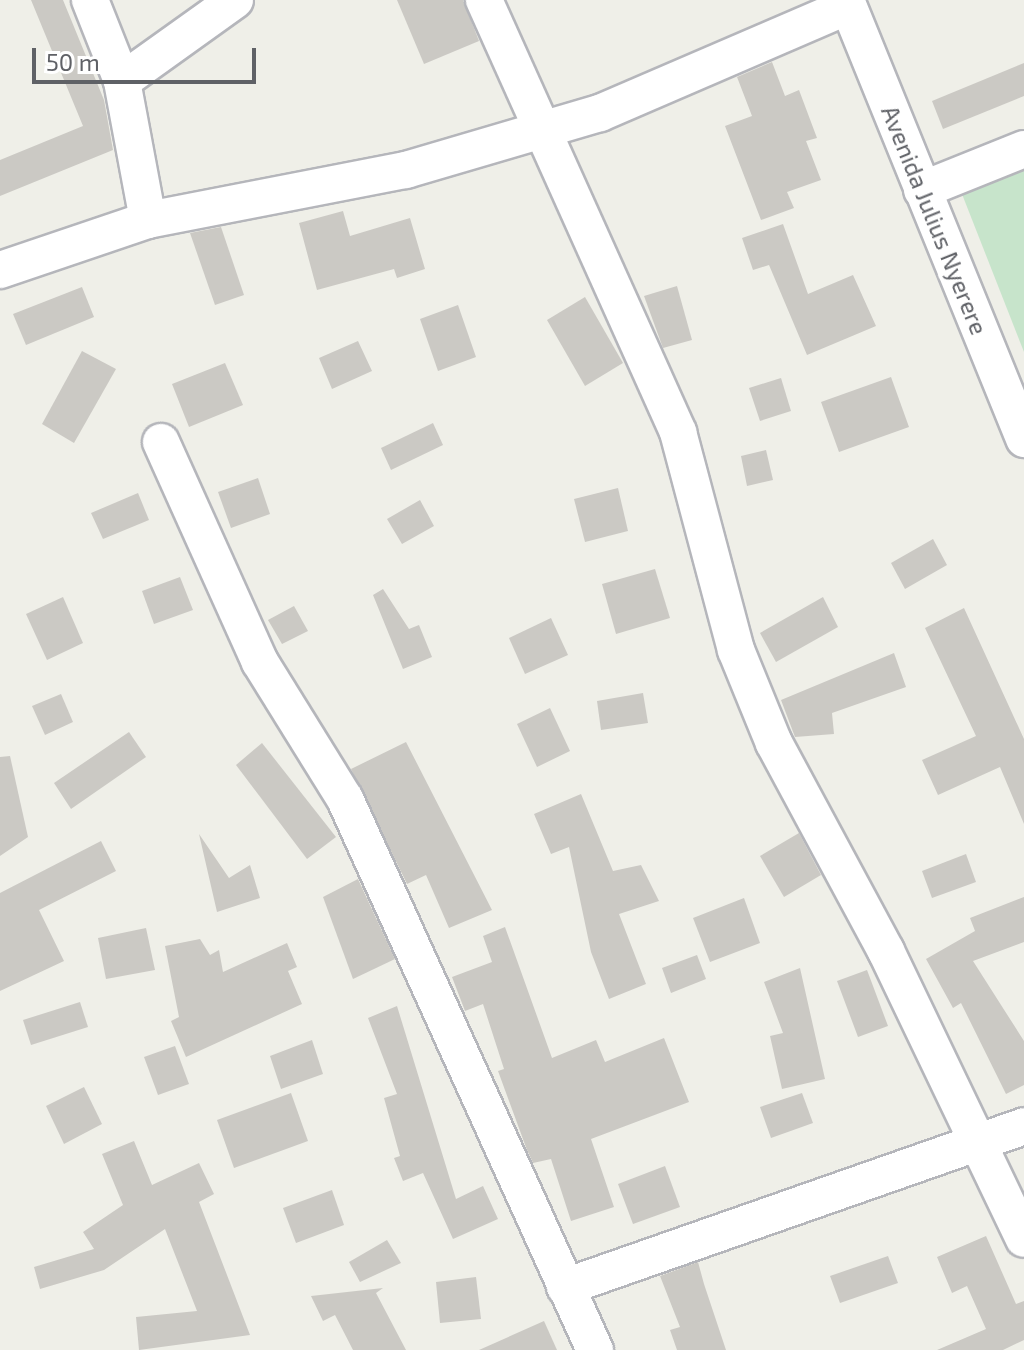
<!DOCTYPE html>
<style>
body{margin:0}
#map{position:relative;width:1024px;height:1350px;overflow:hidden;background:#efefe8;font-family:"Exo 2",sans-serif}
div>[style]{position:absolute}
.green>*{inset:0;background:#c7e4cb}
.building>*{inset:0;background:#cbc9c4}
.roads{filter:drop-shadow(2px 0 #b5b6bb) drop-shadow(-2px 0 #b5b6bb) drop-shadow(0 2px #b5b6bb) drop-shadow(0 -2px #b5b6bb)}
.minor>*{height:36px;margin:-18px;padding:0 18px;transform-origin:18px;border-radius:18px;background:#fff}
span{translate:-50% -50%;white-space:nowrap;text-align:center;line-height:1.15;-webkit-text-stroke:7px #fff;paint-order:stroke}
.street-label{font-size:24px;color:#5f6166}
.scale{position:absolute;left:32px;top:48px;width:224px;height:36px;box-sizing:border-box;border:4px solid #5f6166;border-top:0;padding-left:10px;font-size:24px;line-height:28px;white-space:nowrap;color:#5f6166;-webkit-text-stroke:6px #fff;paint-order:stroke}
</style>
<div id="map">
<div class="green">
<div style="clip-path:polygon(1024px 162px,1024px 352px,960px 189px)"></div>
</div>
<div class="building">
<div style="clip-path:polygon(31px 0,63px 0,104px 100px,113px 150px,0 196px,0 160px,83px 126px)"></div>
<div style="clip-path:polygon(397px 0,463px 0,479px 41px,424px 64px)"></div>
<div style="clip-path:polygon(772px 62px,785px 96px,799px 90px,817px 138px,806px 141px,821px 180px,787px 192px,794px 208px,761px 220px,725px 126px,752px 116px,737px 77px)"></div>
<div style="clip-path:polygon(1024px 63px,1024px 96px,943px 129px,932px 101px)"></div>
<div style="clip-path:polygon(343px 211px,350px 236px,410px 218px,425px 269px,397px 278px,394px 269px,317px 290px,299px 223px)"></div>
<div style="clip-path:polygon(783px 224px,808px 294px,853px 275px,876px 326px,807px 355px,769px 265px,753px 270px,742px 238px)"></div>
<div style="clip-path:polygon(221px 227px,244px 295px,215px 305px,190px 233px)"></div>
<div style="clip-path:polygon(677px 286px,692px 340px,663px 348px,644px 296px)"></div>
<div style="clip-path:polygon(82px 287px,94px 317px,26px 345px,13px 314px)"></div>
<div style="clip-path:polygon(585px 297px,623px 363px,585px 386px,547px 320px)"></div>
<div style="clip-path:polygon(458px 305px,476px 357px,438px 371px,420px 319px)"></div>
<div style="clip-path:polygon(358px 341px,372px 371px,332px 389px,319px 358px)"></div>
<div style="clip-path:polygon(82px 351px,116px 369px,74px 443px,42px 424px)"></div>
<div style="clip-path:polygon(225px 363px,243px 405px,189px 427px,172px 384px)"></div>
<div style="clip-path:polygon(891px 377px,909px 427px,839px 452px,821px 402px)"></div>
<div style="clip-path:polygon(781px 378px,791px 411px,760px 421px,749px 388px)"></div>
<div style="clip-path:polygon(433px 423px,443px 445px,391px 470px,381px 448px)"></div>
<div style="clip-path:polygon(766px 450px,773px 480px,747px 486px,741px 456px)"></div>
<div style="clip-path:polygon(258px 478px,270px 514px,231px 528px,218px 492px)"></div>
<div style="clip-path:polygon(618px 488px,628px 531px,585px 542px,574px 499px)"></div>
<div style="clip-path:polygon(138px 493px,149px 520px,103px 539px,91px 513px)"></div>
<div style="clip-path:polygon(420px 500px,434px 526px,402px 544px,387px 519px)"></div>
<div style="clip-path:polygon(933px 539px,947px 565px,905px 589px,891px 563px)"></div>
<div style="clip-path:polygon(655px 569px,670px 618px,616px 634px,602px 584px)"></div>
<div style="clip-path:polygon(180px 577px,193px 610px,154px 624px,142px 591px)"></div>
<div style="clip-path:polygon(383px 589px,409px 629px,419px 625px,432px 657px,403px 669px,373px 595px)"></div>
<div style="clip-path:polygon(63px 597px,83px 643px,47px 660px,26px 614px)"></div>
<div style="clip-path:polygon(823px 597px,838px 627px,776px 662px,760px 633px)"></div>
<div style="clip-path:polygon(294px 606px,308px 631px,282px 644px,268px 620px)"></div>
<div style="clip-path:polygon(964px 608px,1024px 739px,1024px 824px,1000px 767px,938px 795px,922px 760px,976px 736px,925px 628px)"></div>
<div style="clip-path:polygon(551px 618px,568px 655px,525px 674px,509px 638px)"></div>
<div style="clip-path:polygon(894px 653px,906px 687px,832px 713px,834px 734px,795px 737px,781px 700px)"></div>
<div style="clip-path:polygon(643px 693px,648px 723px,601px 730px,597px 701px)"></div>
<div style="clip-path:polygon(61px 694px,73px 722px,45px 735px,32px 706px)"></div>
<div style="clip-path:polygon(550px 708px,570px 751px,537px 767px,517px 724px)"></div>
<div style="clip-path:polygon(129px 732px,146px 757px,71px 809px,54px 783px)"></div>
<div style="clip-path:polygon(406px 742px,492px 910px,449px 928px,426px 875px,407px 884px,351px 769px)"></div>
<div style="clip-path:polygon(262px 743px,336px 837px,307px 859px,236px 765px)"></div>
<div style="clip-path:polygon(10px 756px,28px 837px,0 856px,0 757px)"></div>
<div style="clip-path:polygon(581px 794px,613px 871px,641px 865px,659px 901px,619px 914px,646px 984px,609px 999px,591px 952px,569px 847px,551px 854px,534px 814px)"></div>
<div style="clip-path:polygon(799px 833px,821px 875px,784px 897px,760px 856px)"></div>
<div style="clip-path:polygon(199px 834px,229px 878px,250px 865px,260px 898px,217px 912px)"></div>
<div style="clip-path:polygon(101px 841px,116px 871px,39px 910px,64px 961px,0 991px,0 893px)"></div>
<div style="clip-path:polygon(966px 854px,976px 882px,932px 898px,922px 871px)"></div>
<div style="clip-path:polygon(358px 879px,395px 959px,353px 979px,323px 897px)"></div>
<div style="clip-path:polygon(1024px 897px,1024px 942px,973px 961px,1024px 1041px,1024px 1085px,1006px 1094px,961px 1003px,953px 1008px,926px 959px,975px 931px,970px 918px)"></div>
<div style="clip-path:polygon(744px 898px,760px 943px,710px 962px,693px 918px)"></div>
<div style="clip-path:polygon(505px 927px,552px 1058px,596px 1040px,605px 1062px,664px 1038px,689px 1102px,591px 1139px,614px 1207px,571px 1221px,551px 1159px,533px 1163px,527px 1150px,498px 1071px,504px 1069px,483px 1004px,465px 1011px,452px 977px,492px 962px,483px 936px)"></div>
<div style="clip-path:polygon(146px 928px,155px 970px,106px 979px,98px 938px)"></div>
<div style="clip-path:polygon(200px 939px,210px 955px,219px 950px,223px 972px,287px 943px,297px 967px,288px 971px,302px 1004px,186px 1057px,171px 1021px,179px 1017px,165px 946px)"></div>
<div style="clip-path:polygon(697px 955px,706px 979px,671px 993px,662px 968px)"></div>
<div style="clip-path:polygon(800px 968px,825px 1079px,782px 1089px,770px 1036px,783px 1033px,764px 982px)"></div>
<div style="clip-path:polygon(867px 970px,888px 1026px,858px 1037px,837px 981px)"></div>
<div style="clip-path:polygon(80px 1002px,88px 1027px,31px 1045px,23px 1020px)"></div>
<div style="clip-path:polygon(397px 1006px,456px 1199px,483px 1186px,498px 1219px,453px 1239px,423px 1173px,403px 1181px,394px 1158px,400px 1156px,384px 1098px,397px 1094px,368px 1018px)"></div>
<div style="clip-path:polygon(312px 1040px,323px 1074px,281px 1089px,270px 1056px)"></div>
<div style="clip-path:polygon(175px 1046px,189px 1084px,158px 1095px,144px 1057px)"></div>
<div style="clip-path:polygon(84px 1087px,102px 1124px,64px 1144px,46px 1106px)"></div>
<div style="clip-path:polygon(291px 1093px,308px 1141px,234px 1168px,217px 1120px)"></div>
<div style="clip-path:polygon(802px 1093px,813px 1123px,771px 1138px,760px 1107px)"></div>
<div style="clip-path:polygon(134px 1141px,152px 1185px,199px 1163px,214px 1194px,199px 1202px,250px 1335px,139px 1350px,136px 1317px,197px 1311px,165px 1229px,104px 1270px,40px 1289px,34px 1267px,94px 1249px,83px 1232px,123px 1205px,102px 1154px)"></div>
<div style="clip-path:polygon(665px 1166px,680px 1207px,633px 1224px,618px 1184px)"></div>
<div style="clip-path:polygon(332px 1190px,344px 1225px,296px 1243px,283px 1208px)"></div>
<div style="clip-path:polygon(986px 1236px,1016px 1304px,1024px 1301px,1024px 1340px,1003px 1350px,937px 1350px,986px 1329px,967px 1286px,952px 1293px,937px 1257px)"></div>
<div style="clip-path:polygon(387px 1240px,401px 1263px,360px 1282px,349px 1262px)"></div>
<div style="clip-path:polygon(888px 1256px,898px 1283px,840px 1303px,830px 1276px)"></div>
<div style="clip-path:polygon(698px 1262px,704px 1284px,726px 1350px,677px 1350px,670px 1330px,680px 1327px,660px 1276px)"></div>
<div style="clip-path:polygon(476px 1277px,481px 1319px,440px 1323px,436px 1282px)"></div>
<div style="clip-path:polygon(383px 1288px,376px 1293px,406px 1350px,353px 1350px,335px 1315px,323px 1321px,311px 1296px)"></div>
<div style="clip-path:polygon(544px 1321px,557px 1350px,479px 1350px)"></div>
</div>
<div class="roads">
<div class="minor">
<div style="left:90px;top:0;width:87px;rotate:68.4deg"></div>
<div style="left:484px;top:0;width:474px;rotate:65.8deg"></div>
<div style="left:678px;top:432px;width:226px;rotate:75.1deg"></div>
<div style="left:736px;top:650px;width:100px;rotate:67.8deg"></div>
<div style="left:774px;top:743px;width:236px;rotate:61.7deg"></div>
<div style="left:886px;top:951px;width:319px;rotate:64.4deg"></div>
<div style="left:846px;top:0;width:474px;rotate:67.9deg"></div>
<div style="left:922px;top:190px;width:110px;rotate:-21.9deg"></div>
<div style="left:148px;top:220px;width:263px;rotate:-11deg"></div>
<div style="left:406px;top:170px;width:202px;rotate:-16.4deg"></div>
<div style="left:600px;top:113px;width:270px;rotate:-23.3deg"></div>
<div style="left:0;top:270px;width:156px;rotate:-18.7deg"></div>
<div style="left:148px;top:220px;width:141px;rotate:-100.6deg"></div>
<div style="left:122px;top:81px;width:139px;rotate:-35.6deg"></div>
<div style="left:161px;top:442px;width:241px;rotate:65.8deg"></div>
<div style="left:260px;top:662px;width:161px;rotate:58.2deg"></div>
<div style="left:345px;top:799px;width:605px;rotate:65.6deg"></div>
<div style="left:565px;top:1287px;width:486px;rotate:-19.3deg"></div>
</div>
</div>
<div class="street-label">
<span style="left:935px;top:220px;rotate:68deg">Avenida Julius Nyerere</span>
</div>
<div class="scale">50 m</div>
</div>
